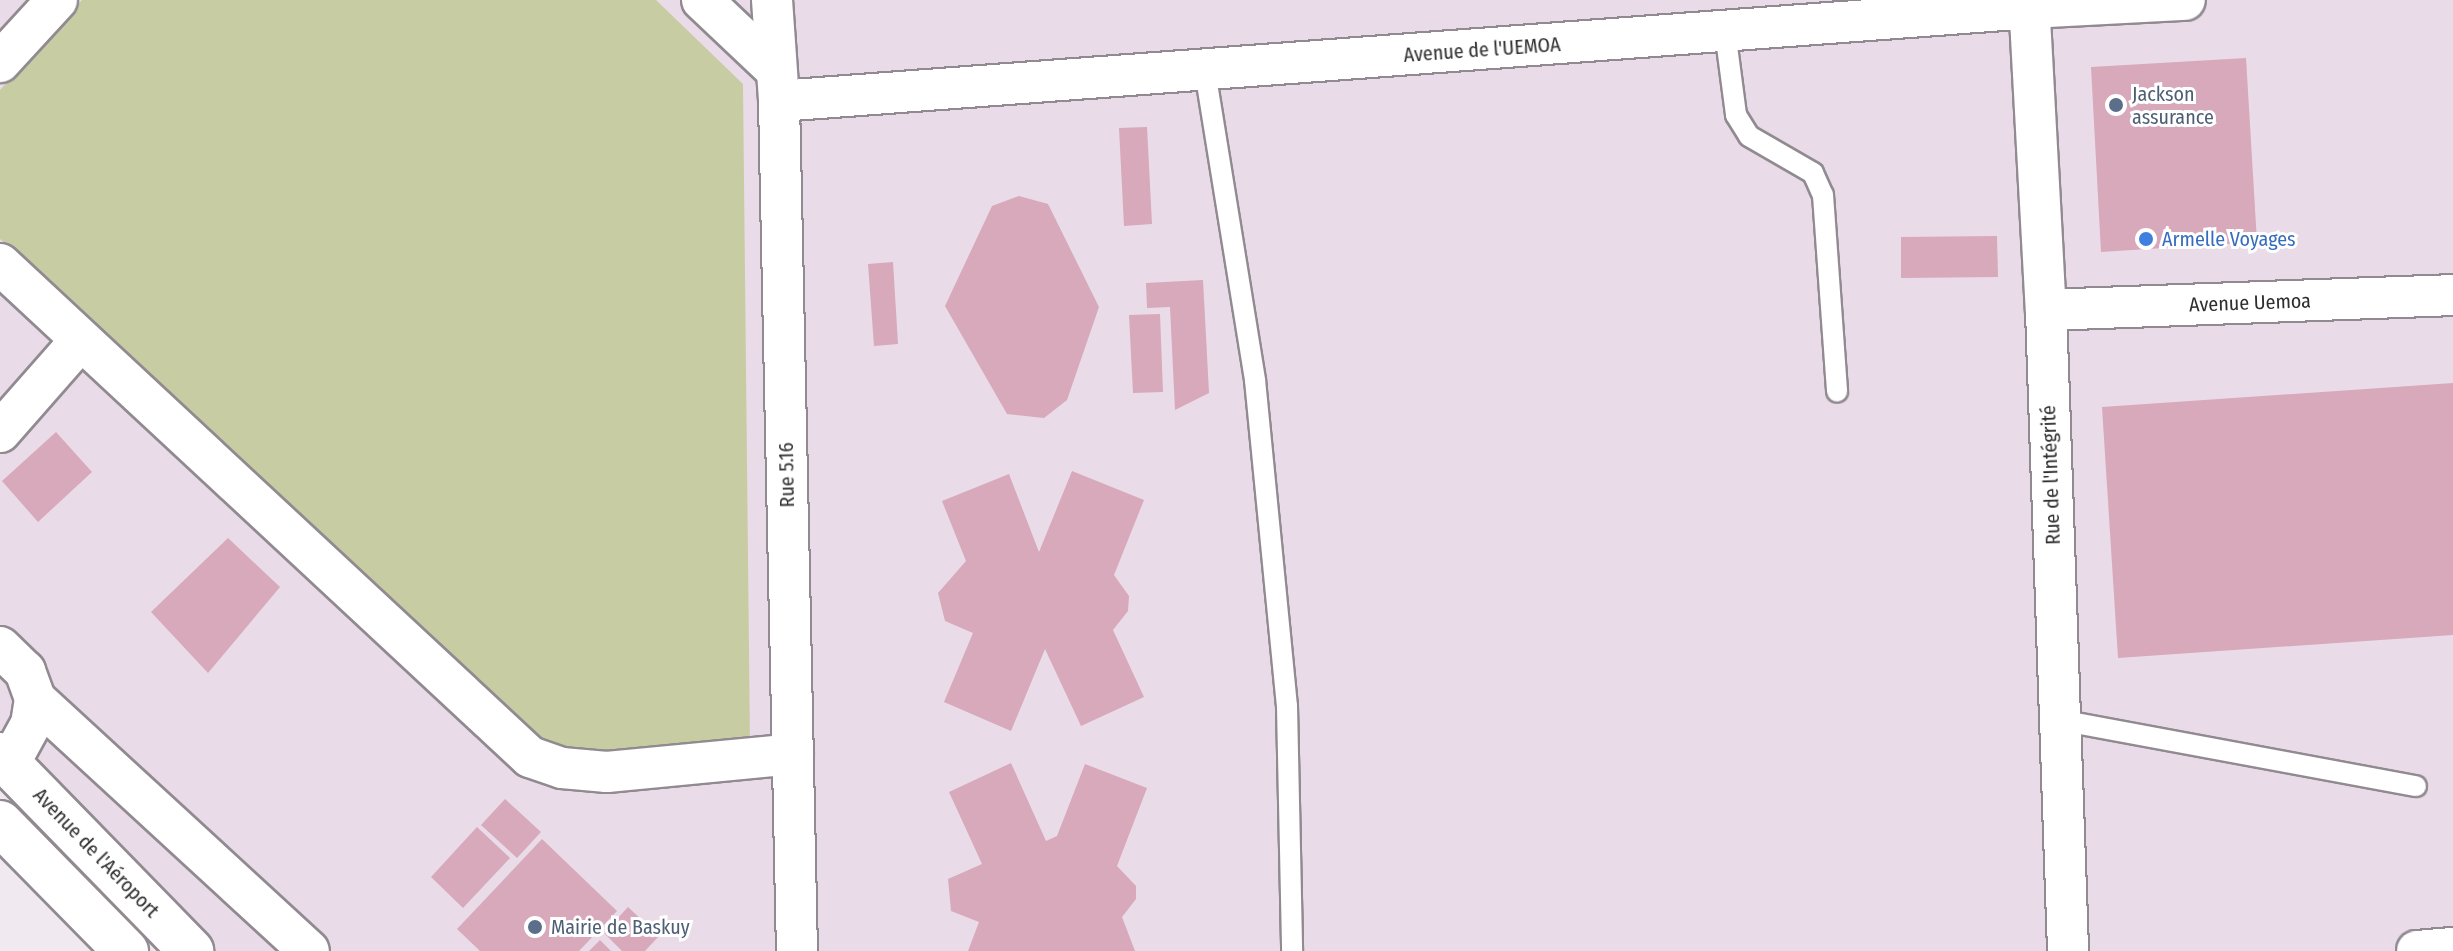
<!DOCTYPE html>
<meta charset="utf-8">
<style>
body{margin:0}
#map{position:relative;width:2453px;height:951px;overflow:hidden;background:#f0e9ef;font-family:"Fira Sans Condensed",sans-serif}
div>[style]{position:absolute}
.built>*{inset:0;background:#e9dce8}
.green>*{inset:0;background:#c8cca3}
.building>*{inset:0;background:#d8a8bb}
.roads{filter:drop-shadow(2px 0 #918b91) drop-shadow(-2px 0 #918b91) drop-shadow(0 2px #918b91) drop-shadow(0 -2px #918b91)}
.lane>*{height:20px;margin:-10px;padding:0 10px;transform-origin:10px;border-radius:10px;background:#fff}
.street>*{height:40px;margin:-20px;padding:0 20px;transform-origin:20px;border-radius:20px;background:#fff}
.primary>*{height:44px;margin:-22px;padding:0 22px;transform-origin:22px;border-radius:22px;background:#fff}
.dots>*{width:22px;height:22px;translate:-50% -50%;box-sizing:border-box;border:4px solid #fff;border-radius:50%}
span{translate:-50% -50%;white-space:nowrap;text-align:center;line-height:1.15;-webkit-text-stroke:6px #fff;paint-order:stroke}
.street-label{font-size:20px;color:#2f2d2f}
.service-label{font-size:20px;color:#4e5e75}
.left{translate:0 -50%;text-align:left}
.shop-label{font-size:20px;color:#366cbe}
</style>
<div id="map">
<div class="built">
<div style="clip-path:polygon(0 0,2453px 0,2453px 951px,191px 951px,0 755px)"></div>
</div>
<div class="green">
<div style="clip-path:polygon(82px 0,656px 0,743px 84px,750px 744px,550px 757px,0 239px,0 90px)"></div>
</div>
<div class="building">
<div style="clip-path:polygon(2246px 58px,2257px 242px,2101px 252px,2091px 67px)"></div>
<div style="clip-path:polygon(1147px 127px,1152px 224px,1124px 226px,1119px 128px)"></div>
<div style="clip-path:polygon(1019px 196px,1048px 204px,1099px 307px,1067px 400px,1044px 418px,1007px 414px,945px 306px,992px 206px)"></div>
<div style="clip-path:polygon(1997px 236px,1998px 277px,1901px 278px,1901px 237px)"></div>
<div style="clip-path:polygon(893px 262px,898px 344px,874px 346px,868px 264px)"></div>
<div style="clip-path:polygon(1203px 280px,1209px 393px,1175px 410px,1170px 307px,1147px 308px,1146px 283px)"></div>
<div style="clip-path:polygon(1160px 314px,1163px 392px,1133px 393px,1129px 315px)"></div>
<div style="clip-path:polygon(2453px 383px,2453px 635px,2118px 658px,2102px 407px)"></div>
<div style="clip-path:polygon(56px 432px,92px 472px,38px 522px,2px 481px)"></div>
<div style="clip-path:polygon(1072px 471px,1144px 500px,1114px 575px,1129px 596px,1128px 611px,1113px 630px,1144px 697px,1081px 726px,1045px 649px,1011px 731px,944px 702px,973px 633px,945px 621px,938px 593px,966px 561px,942px 501px,1009px 474px,1039px 552px)"></div>
<div style="clip-path:polygon(228px 538px,280px 587px,208px 673px,151px 612px)"></div>
<div style="clip-path:polygon(1011px 763px,1046px 841px,1057px 836px,1085px 764px,1147px 788px,1117px 866px,1136px 886px,1136px 899px,1122px 917px,1135px 951px,968px 951px,979px 922px,951px 911px,948px 879px,982px 864px,949px 792px)"></div>
<div style="clip-path:polygon(505px 799px,541px 832px,517px 858px,481px 825px)"></div>
<div style="clip-path:polygon(477px 827px,510px 858px,463px 908px,431px 877px)"></div>
<div style="clip-path:polygon(542px 839px,617px 911px,579px 951px,480px 951px,457px 929px)"></div>
<div style="clip-path:polygon(628px 907px,659px 936px,645px 951px,622px 951px,604px 933px)"></div>
<div style="clip-path:polygon(600px 940px,611px 951px,589px 951px)"></div>
</div>
<div class="roads">
<div class="lane">
<div style="left:1725px;top:31px;width:85px;rotate:82.5deg"></div>
<div style="left:1736px;top:115px;width:25px;rotate:58deg"></div>
<div style="left:1749px;top:136px;width:74px;rotate:30deg"></div>
<div style="left:1813px;top:173px;width:24px;rotate:66deg"></div>
<div style="left:1823px;top:195px;width:197px;rotate:85.9deg"></div>
<div style="left:1205px;top:71px;width:313px;rotate:80.8deg"></div>
<div style="left:1255px;top:380px;width:328px;rotate:84.4deg"></div>
<div style="left:1287px;top:706px;width:245px;rotate:88.8deg"></div>
<div style="left:2059px;top:720px;width:363px;rotate:10.5deg"></div>
</div>
<div class="street">
<div style="left:702px;top:0;width:100px;rotate:43.4deg"></div>
<div style="left:772px;top:0;width:101px;rotate:86deg"></div>
<div style="left:779px;top:101px;width:850px;rotate:88.79deg"></div>
<div style="left:2029px;top:0;width:310px;rotate:86.9deg"></div>
<div style="left:2046px;top:310px;width:641px;rotate:88.03deg"></div>
<div style="left:0;top:62px;width:84px;rotate:-47.4deg"></div>
<div style="left:779px;top:101px;width:1254px;rotate:-4.25deg"></div>
<div style="left:2030px;top:8px;width:155px;rotate:-3deg"></div>
<div style="left:0;top:264px;width:724px;rotate:42.93deg"></div>
<div style="left:530px;top:757px;width:34px;rotate:19deg"></div>
<div style="left:562px;top:768px;width:45px;rotate:5.1deg"></div>
<div style="left:607px;top:772px;width:187px;rotate:-5.5deg"></div>
<div style="left:2046px;top:310px;width:407px;rotate:-2.1deg"></div>
<div style="left:0;top:432px;width:121px;rotate:-48.7deg"></div>
<div style="left:0;top:647px;width:35px;rotate:44deg"></div>
<div style="left:25px;top:671px;width:30px;rotate:70deg"></div>
<div style="left:35px;top:699px;width:25px;rotate:99deg"></div>
<div style="left:31px;top:724px;width:46px;rotate:118.8deg"></div>
<div style="left:35px;top:699px;width:372px;rotate:42.6deg"></div>
<div style="left:2417px;top:951px;width:36px;rotate:-5deg"></div>
</div>
<div class="primary">
<div style="left:0;top:755px;width:274px;rotate:45.7deg"></div>
<div style="left:0;top:823px;width:180px;rotate:45.5deg"></div>
</div>
</div>
<div class="dots">
<div style="left:2116px;top:105px;background:#5c6f8a"></div>
<div style="left:2146px;top:239px;background:#3f7fe0"></div>
<div style="left:535px;top:927px;background:#5c6f8a"></div>
</div>
<div class="street-label">
<span style="left:1482px;top:50px;rotate:-4deg">Avenue de l'UEMOA</span>
<span style="left:2250px;top:303px;rotate:-2deg">Avenue Uemoa</span>
<span style="left:787px;top:475px;rotate:-91deg">Rue 5.16</span>
<span style="left:2051px;top:475px;rotate:-92deg">Rue de l'Intégrité</span>
<span style="left:96px;top:853px;rotate:46deg">Avenue de l'Aéroport</span>
</div>
<div class="service-label">
<span class="left" style="left:2132px;top:106px">Jackson<br>assurance</span>
<span class="left" style="left:551px;top:927px">Mairie de Baskuy</span>
</div>
<div class="shop-label">
<span class="left" style="left:2162px;top:239px">Armelle Voyages</span>
</div>
</div>
